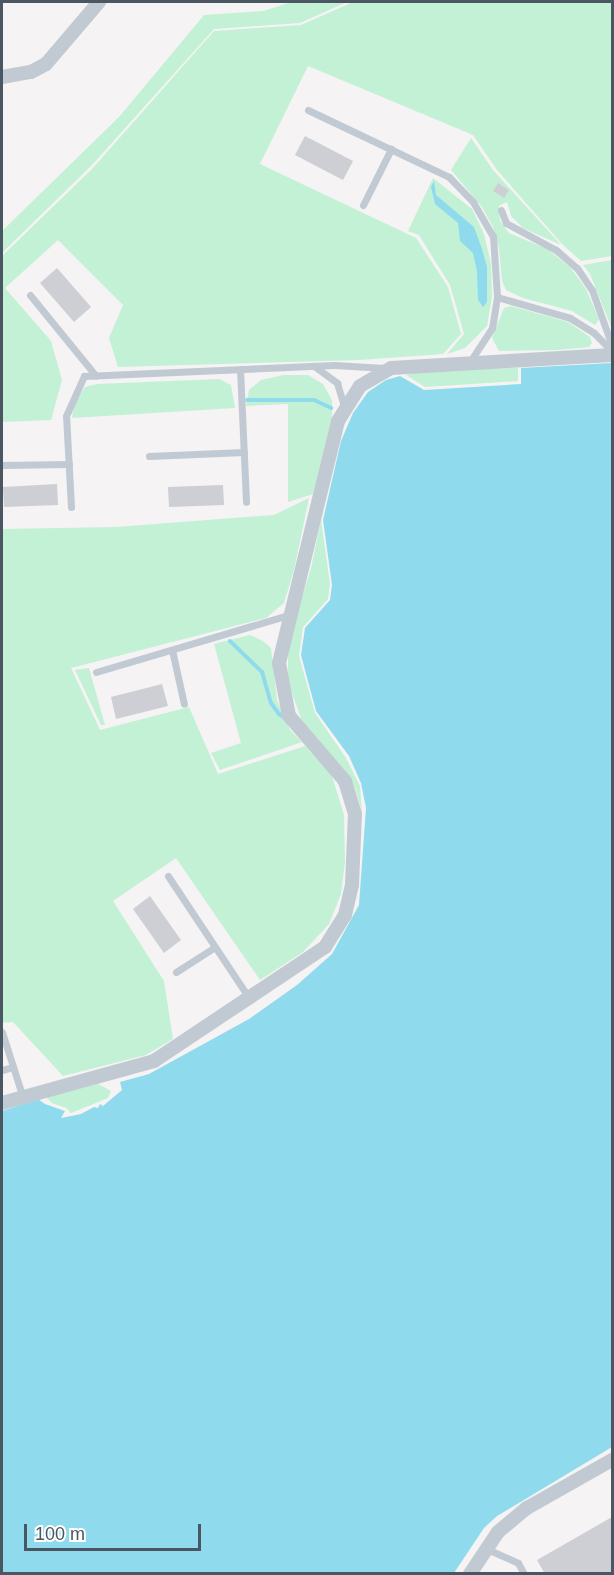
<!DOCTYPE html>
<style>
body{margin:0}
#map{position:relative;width:614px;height:1575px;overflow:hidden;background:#f5f3f3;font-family:Helvetica,sans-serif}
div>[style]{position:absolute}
.green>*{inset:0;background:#c3f1d5}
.water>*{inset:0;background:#90daee}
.stream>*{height:4px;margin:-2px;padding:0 2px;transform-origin:2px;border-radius:2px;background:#90daee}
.building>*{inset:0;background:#cdcfd5}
.service>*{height:7px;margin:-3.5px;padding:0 3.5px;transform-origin:3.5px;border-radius:3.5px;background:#c1cad2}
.minor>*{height:14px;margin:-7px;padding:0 7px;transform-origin:7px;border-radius:7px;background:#c1cad2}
span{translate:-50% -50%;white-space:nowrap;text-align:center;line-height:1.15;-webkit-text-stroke:4.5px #fff;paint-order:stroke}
.frame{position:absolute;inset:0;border:3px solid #4a5661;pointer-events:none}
.scale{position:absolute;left:24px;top:1524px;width:177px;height:27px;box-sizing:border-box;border:3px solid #4a5661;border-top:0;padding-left:8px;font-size:18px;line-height:21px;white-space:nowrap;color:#4a5661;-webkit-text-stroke:4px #fff;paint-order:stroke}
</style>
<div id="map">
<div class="green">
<div style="clip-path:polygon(292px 2px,347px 2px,300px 23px,214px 29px,92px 165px,2px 253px,2px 231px,119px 117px,204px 15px,263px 11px)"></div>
<div style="clip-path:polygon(353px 2px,612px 2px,612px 256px,581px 261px,562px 244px,497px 170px,473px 135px,308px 66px,260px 164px,416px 238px,448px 287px,461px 334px,443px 354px,359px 360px,118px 367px,109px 338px,123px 305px,58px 240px,5px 288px,51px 341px,62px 380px,51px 420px,2px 422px,2px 256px,92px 169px,214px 31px,301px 25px)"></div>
<div style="clip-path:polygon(471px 138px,493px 170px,561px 245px,523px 228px,511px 216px,507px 202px,499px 206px,500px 221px,509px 233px,547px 249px,570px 267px,586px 289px,599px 319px,595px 325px,572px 311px,523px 298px,506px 290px,502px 281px,499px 248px,493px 227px,482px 207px,451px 170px)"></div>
<div style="clip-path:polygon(433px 178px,472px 209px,484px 234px,491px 264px,492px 297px,487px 326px,465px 348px,447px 354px,464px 334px,450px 285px,419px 235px,408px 231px)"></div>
<div style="clip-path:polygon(612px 260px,612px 329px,590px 274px,583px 265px)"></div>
<div style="clip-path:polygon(511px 306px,568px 322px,590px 337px,592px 343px,589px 347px,558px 350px,499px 351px,492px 338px,504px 308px)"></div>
<div style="clip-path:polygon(518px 368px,518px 381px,425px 387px,406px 375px,418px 371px)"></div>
<div style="clip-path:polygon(284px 375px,308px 375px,323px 384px,332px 400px,332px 416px,313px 494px,288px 502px,288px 404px,246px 406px,249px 390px,261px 380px)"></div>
<div style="clip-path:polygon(219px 379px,231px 385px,235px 408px,72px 418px,74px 405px,85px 387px,97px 384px)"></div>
<div style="clip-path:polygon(309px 498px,294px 570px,284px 603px,266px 618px,71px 668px,100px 730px,189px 707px,218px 774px,305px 746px,332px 776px,344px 815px,345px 862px,341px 894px,329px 924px,303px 952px,260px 980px,176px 858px,113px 901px,164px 981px,173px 1039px,146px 1055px,63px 1076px,13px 1022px,2px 1023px,2px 529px,116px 527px,274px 515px)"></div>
<div style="clip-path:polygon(321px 520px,330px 584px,328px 599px,303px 627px,299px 656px,315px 713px,346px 758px,360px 786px,362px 812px,355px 788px,345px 770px,302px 721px,288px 682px,288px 654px,293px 626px,311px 568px)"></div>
<div style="clip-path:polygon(250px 635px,263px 641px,271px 648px,277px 700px,290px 730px,302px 742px,220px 770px,211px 753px,241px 743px,214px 644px)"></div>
<div style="clip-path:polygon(89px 668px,105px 725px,101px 725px,75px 670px)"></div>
<div style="clip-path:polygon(98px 1084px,111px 1091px,108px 1098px,71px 1113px,66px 1108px,52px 1103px,46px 1097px)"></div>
</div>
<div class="water">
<div style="clip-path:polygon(434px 181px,436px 195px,474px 227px,482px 249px,487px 267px,487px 302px,483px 307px,478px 300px,477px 271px,473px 253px,460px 241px,458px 223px,435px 204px,431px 187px)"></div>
<div style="clip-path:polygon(612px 363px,612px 1447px,497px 1516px,484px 1528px,454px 1573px,2px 1573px,2px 1111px,38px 1099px,45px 1104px,65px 1111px,61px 1118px,81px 1114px,94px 1107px,98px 1108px,100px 1104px,103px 1106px,122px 1090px,120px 1082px,149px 1074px,249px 1019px,297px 985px,332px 954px,359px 905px,366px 808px,361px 783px,349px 756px,316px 711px,301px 655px,305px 628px,330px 600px,332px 585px,323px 520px,341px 441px,353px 413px,368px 392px,386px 380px,400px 376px,424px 390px,521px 384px,521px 368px)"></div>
</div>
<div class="stream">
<div style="left:247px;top:400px;width:67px"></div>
<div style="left:314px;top:400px;width:19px;rotate:25deg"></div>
<div style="left:230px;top:641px;width:45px;rotate:44.1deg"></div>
<div style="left:262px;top:672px;width:32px;rotate:74deg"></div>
<div style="left:271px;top:703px;width:14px;rotate:54deg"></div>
<div style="left:279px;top:714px;width:7px;rotate:34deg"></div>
</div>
<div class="building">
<div style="clip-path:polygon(305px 136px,353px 161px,343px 180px,295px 155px)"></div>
<div style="clip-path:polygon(498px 183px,509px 190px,504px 198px,493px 191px)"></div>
<div style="clip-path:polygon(57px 268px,91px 307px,74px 322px,40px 283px)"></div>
<div style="clip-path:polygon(57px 484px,58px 505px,4px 507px,3px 487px)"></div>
<div style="clip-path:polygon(223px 485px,224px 505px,169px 507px,168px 487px)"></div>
<div style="clip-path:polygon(162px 684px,168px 706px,116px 719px,111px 697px)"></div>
<div style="clip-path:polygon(150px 896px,181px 940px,164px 953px,133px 909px)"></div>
<div style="clip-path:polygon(612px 1517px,612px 1574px,545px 1574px,537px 1560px)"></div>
</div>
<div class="service">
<div style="left:308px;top:110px;width:156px;rotate:25.4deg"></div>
<div style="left:449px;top:177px;width:35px;rotate:46deg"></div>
<div style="left:473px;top:202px;width:39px;rotate:60deg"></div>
<div style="left:493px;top:236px;width:61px;rotate:86.2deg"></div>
<div style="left:497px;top:297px;width:31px;rotate:99deg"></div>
<div style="left:492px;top:328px;width:42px;rotate:123.3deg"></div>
<div style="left:363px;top:205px;width:63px;rotate:-63.4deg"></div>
<div style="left:501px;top:210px;width:14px;rotate:69deg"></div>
<div style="left:506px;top:223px;width:57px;rotate:28.4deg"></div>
<div style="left:556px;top:250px;width:28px;rotate:41deg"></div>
<div style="left:577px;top:268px;width:27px;rotate:56deg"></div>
<div style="left:592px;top:290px;width:59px;rotate:70.3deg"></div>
<div style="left:30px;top:295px;width:104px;rotate:50.8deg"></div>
<div style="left:497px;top:297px;width:76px;rotate:16deg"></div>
<div style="left:570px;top:318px;width:28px;rotate:32deg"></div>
<div style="left:594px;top:333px;width:25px;rotate:45deg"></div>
<div style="left:314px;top:366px;width:29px;rotate:36deg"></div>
<div style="left:337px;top:383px;width:28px;rotate:73deg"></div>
<div style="left:240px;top:369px;width:133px;rotate:87.4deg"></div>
<div style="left:149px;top:456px;width:95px;rotate:-2.4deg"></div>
<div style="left:2px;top:465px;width:67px;rotate:-0.9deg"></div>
<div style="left:71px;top:507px;width:91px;rotate:-93.1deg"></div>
<div style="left:66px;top:416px;width:44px;rotate:-65.8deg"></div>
<div style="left:84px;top:376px;width:250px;rotate:-2.5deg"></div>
<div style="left:334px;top:365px;width:51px;rotate:3.4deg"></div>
<div style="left:172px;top:650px;width:55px;rotate:77.5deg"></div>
<div style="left:96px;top:672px;width:201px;rotate:-16.5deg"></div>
<div style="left:168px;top:876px;width:146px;rotate:56.4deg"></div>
<div style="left:176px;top:972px;width:46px;rotate:-32.7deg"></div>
<div style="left:2px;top:1032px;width:69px;rotate:72.3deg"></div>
<div style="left:2px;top:1070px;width:11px;rotate:-15deg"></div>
<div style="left:487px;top:1549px;width:34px;rotate:24deg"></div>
<div style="left:518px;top:1563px;width:13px;rotate:61deg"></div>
</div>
<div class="minor">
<div style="left:2px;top:77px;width:29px;rotate:-10deg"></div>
<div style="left:31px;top:72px;width:17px;rotate:-28deg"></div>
<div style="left:46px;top:64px;width:82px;rotate:-49.5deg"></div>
<div style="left:2px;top:1103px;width:158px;rotate:-15.4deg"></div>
<div style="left:154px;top:1061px;width:206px;rotate:-33.7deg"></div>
<div style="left:325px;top:947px;width:38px;rotate:-58deg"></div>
<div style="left:345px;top:915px;width:31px;rotate:-77deg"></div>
<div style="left:352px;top:885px;width:71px;rotate:-87.6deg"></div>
<div style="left:355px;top:814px;width:34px;rotate:-107deg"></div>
<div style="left:345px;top:781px;width:86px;rotate:-130.7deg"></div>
<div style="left:289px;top:716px;width:54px;rotate:-100.7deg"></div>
<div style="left:279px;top:663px;width:249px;rotate:-76.3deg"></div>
<div style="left:338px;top:421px;width:41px;rotate:-57.8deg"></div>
<div style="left:360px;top:386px;width:36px;rotate:-30deg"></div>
<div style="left:391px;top:368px;width:221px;rotate:-3.4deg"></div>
<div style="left:470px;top:1574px;width:50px;rotate:-56.3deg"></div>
<div style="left:498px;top:1532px;width:38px;rotate:-40deg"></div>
<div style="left:527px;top:1508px;width:98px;rotate:-29.5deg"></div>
</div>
<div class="frame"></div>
<div class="scale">100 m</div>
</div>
